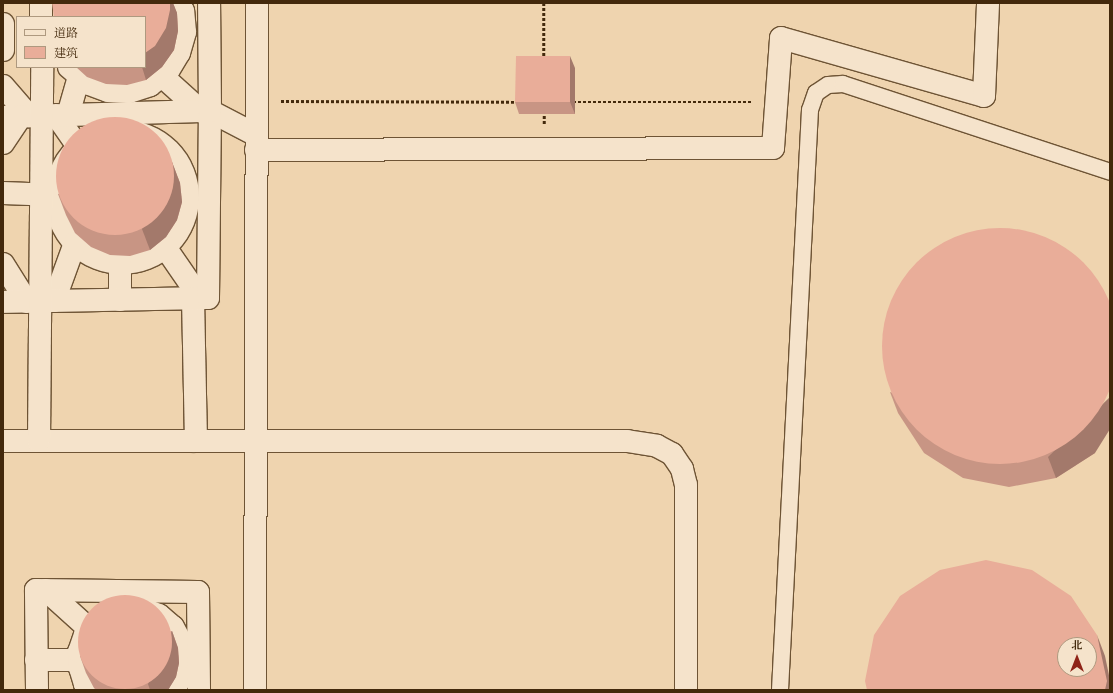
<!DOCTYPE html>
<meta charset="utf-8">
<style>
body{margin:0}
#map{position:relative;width:1113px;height:693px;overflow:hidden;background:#efd4af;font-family:"IM FELL DW Pica","Noto Serif SC",serif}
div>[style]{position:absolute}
.path>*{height:2.5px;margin-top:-1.25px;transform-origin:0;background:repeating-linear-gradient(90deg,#43290c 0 3px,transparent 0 5px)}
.roads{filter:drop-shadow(1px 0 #6e5435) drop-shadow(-1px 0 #6e5435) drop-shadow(0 1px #6e5435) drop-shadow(0 -1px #6e5435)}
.service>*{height:16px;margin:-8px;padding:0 8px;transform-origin:8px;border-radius:8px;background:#f5e3cb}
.minor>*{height:22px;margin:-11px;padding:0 11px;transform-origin:11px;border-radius:11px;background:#f5e3cb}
.minor>.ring{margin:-11px;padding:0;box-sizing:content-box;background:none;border:22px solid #f5e3cb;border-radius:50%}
.wall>*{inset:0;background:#c89584}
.shaded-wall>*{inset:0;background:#a3796b}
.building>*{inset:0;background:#e9ad99}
.round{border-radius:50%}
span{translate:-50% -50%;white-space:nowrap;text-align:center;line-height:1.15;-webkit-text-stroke:4px #f5e3cb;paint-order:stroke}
.frame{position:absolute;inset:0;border:4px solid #43290c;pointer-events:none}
.legend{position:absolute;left:16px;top:16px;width:130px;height:52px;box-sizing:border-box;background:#f5e3cb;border:1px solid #ae997f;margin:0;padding:5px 7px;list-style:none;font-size:12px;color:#43290c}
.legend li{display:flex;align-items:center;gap:8px;height:20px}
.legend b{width:20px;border:1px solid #ae997f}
.north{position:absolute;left:1057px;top:637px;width:40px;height:40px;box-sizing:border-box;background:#f5e3cb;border:1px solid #ae997f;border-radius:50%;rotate:0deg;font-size:11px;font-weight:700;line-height:16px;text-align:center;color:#43290c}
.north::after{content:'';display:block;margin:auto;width:14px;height:18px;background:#8f2418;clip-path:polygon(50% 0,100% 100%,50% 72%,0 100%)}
</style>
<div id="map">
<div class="path">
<div style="left:544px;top:3px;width:55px;rotate:90deg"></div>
<div style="left:281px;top:101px;width:237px;rotate:0.2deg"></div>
<div style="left:573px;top:102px;width:179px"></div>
<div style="left:544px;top:124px;width:13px;rotate:-90deg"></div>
</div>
<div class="roads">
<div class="service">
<div style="left:780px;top:690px;width:581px;rotate:-87.04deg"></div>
<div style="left:810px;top:110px;width:18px;rotate:-71deg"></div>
<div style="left:816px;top:93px;width:14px;rotate:-34deg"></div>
<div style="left:828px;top:85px;width:15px;rotate:-4deg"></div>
<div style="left:843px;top:84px;width:281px;rotate:18.2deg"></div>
</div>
<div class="minor">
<div style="left:41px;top:3px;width:14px;rotate:90deg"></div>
<div style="left:3px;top:24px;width:26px;rotate:90deg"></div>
<div style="left:69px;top:67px;width:26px;rotate:40deg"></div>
<div style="left:89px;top:84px;width:20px;rotate:20deg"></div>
<div style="left:108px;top:91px;width:21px;rotate:3deg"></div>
<div style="left:129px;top:92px;width:22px;rotate:-18deg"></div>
<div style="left:150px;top:85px;width:23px;rotate:-38deg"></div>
<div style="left:168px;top:71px;width:21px;rotate:-59deg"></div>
<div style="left:179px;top:53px;width:22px;rotate:-74deg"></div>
<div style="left:185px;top:32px;width:21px;rotate:-95deg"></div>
<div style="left:183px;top:11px;width:9px;rotate:-117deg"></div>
<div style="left:162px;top:76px;width:54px;rotate:42deg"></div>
<div style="left:3px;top:86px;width:40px;rotate:49deg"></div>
<div style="left:56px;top:115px;width:39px;rotate:55deg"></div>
<div style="left:68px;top:115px;width:40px;rotate:-74deg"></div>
<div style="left:3px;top:117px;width:207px;rotate:-1.7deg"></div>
<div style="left:210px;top:111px;width:52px;rotate:27.6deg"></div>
<div class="ring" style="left:56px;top:131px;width:110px;height:110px"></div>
<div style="left:3px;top:143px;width:32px;rotate:-56deg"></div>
<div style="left:256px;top:150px;width:517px;rotate:-0.22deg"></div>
<div style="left:773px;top:148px;width:110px;rotate:-85.8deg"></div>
<div style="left:781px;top:38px;width:211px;rotate:15.9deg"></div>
<div style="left:984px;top:96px;width:93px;rotate:-87.5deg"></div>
<div style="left:3px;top:193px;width:53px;rotate:2.2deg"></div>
<div style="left:165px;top:247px;width:62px;rotate:55.5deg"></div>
<div style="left:3px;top:264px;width:45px;rotate:57.7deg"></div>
<div style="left:193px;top:298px;width:143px;rotate:88.8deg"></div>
<div style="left:120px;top:300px;width:36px;rotate:-90deg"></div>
<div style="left:54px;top:301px;width:62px;rotate:-70.1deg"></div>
<div style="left:3px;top:302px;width:205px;rotate:-1.1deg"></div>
<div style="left:208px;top:298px;width:187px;rotate:-89.4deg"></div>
<div style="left:210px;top:111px;width:108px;rotate:-90.5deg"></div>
<div style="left:3px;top:441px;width:624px"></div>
<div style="left:627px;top:441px;width:30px;rotate:9deg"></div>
<div style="left:657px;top:446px;width:17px;rotate:28deg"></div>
<div style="left:672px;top:454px;width:18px;rotate:56deg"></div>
<div style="left:682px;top:469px;width:16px;rotate:76deg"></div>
<div style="left:686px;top:485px;width:205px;rotate:90deg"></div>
<div style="left:39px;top:441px;width:374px;rotate:-89.5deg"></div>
<div style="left:46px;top:590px;width:58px;rotate:42.2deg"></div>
<div style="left:143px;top:609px;width:17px;rotate:21deg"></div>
<div style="left:159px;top:615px;width:18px;rotate:41deg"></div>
<div style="left:173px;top:627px;width:17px;rotate:62deg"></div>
<div style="left:181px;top:642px;width:18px;rotate:81deg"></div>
<div style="left:184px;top:660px;width:17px;rotate:100deg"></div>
<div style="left:181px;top:677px;width:15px;rotate:118deg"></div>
<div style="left:36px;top:660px;width:44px"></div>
<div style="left:37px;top:690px;width:100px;rotate:-90.6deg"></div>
<div style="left:36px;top:590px;width:162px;rotate:0.7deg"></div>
<div style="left:198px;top:592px;width:98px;rotate:89.4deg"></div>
<div style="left:90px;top:690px;width:8px;rotate:-130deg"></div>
<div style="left:85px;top:684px;width:17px;rotate:-107deg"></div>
<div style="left:80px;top:668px;width:16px;rotate:-94deg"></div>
<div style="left:79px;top:652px;width:18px;rotate:-71deg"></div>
<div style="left:85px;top:635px;width:9px;rotate:-54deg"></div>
<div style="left:255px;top:690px;width:687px;rotate:-89.83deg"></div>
</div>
</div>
<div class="wall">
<div style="clip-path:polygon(52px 3px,173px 3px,177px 13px,178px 31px,174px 50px,162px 67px,146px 80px,127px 85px,106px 84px,87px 77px,76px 67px,145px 67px,145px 17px)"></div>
<div style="clip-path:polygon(575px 68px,575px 114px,519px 114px,515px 102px)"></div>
<div style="clip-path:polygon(172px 162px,180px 183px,182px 202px,177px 220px,166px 237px,150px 250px,130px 256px,110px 255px,91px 247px,75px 233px,66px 215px,58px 194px)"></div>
<div style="clip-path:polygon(890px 392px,1095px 453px,1056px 478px,1009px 487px,963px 478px,924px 453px,898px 413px)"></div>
<div style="clip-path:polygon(172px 631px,178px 648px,179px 663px,176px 677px,168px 690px,96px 690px,94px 688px,86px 673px,80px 656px)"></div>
</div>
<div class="shaded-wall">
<div style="clip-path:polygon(170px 3px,173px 3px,177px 13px,178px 31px,174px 50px,162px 67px,146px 80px,142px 67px,145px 67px,145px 53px)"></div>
<div style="clip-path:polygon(570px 56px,575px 68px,575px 114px,570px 102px)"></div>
<div style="clip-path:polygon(172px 162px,180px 183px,182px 202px,177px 220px,166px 237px,150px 250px,142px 229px)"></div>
<div style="clip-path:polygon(1110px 397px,1110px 429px,1095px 453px,1056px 478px,1048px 457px)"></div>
<div style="clip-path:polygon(172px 631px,178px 648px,179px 663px,176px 677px,168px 690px,150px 690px,148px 684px)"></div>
<div style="clip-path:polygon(1097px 635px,1105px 656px,1110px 680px,1110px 690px,1105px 690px)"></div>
</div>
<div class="building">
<div style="clip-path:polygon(52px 3px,170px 3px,170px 10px,166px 28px,155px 46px,145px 53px,145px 17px,54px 17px)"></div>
<div style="clip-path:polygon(516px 56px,570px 56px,570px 102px,515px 102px)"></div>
<div class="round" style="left:56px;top:117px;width:118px;height:118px"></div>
<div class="round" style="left:882px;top:228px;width:236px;height:236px"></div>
<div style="clip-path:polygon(evenodd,986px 560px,1032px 570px,1071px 596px,1097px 635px,1107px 681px,1105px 690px,867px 690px,865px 681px,874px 635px,900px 596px,940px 570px,986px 560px,1065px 645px,1089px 645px,1089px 669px,1065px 669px,1065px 645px)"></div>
<div class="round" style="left:78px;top:595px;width:94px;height:94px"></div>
</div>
<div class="frame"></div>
<ul class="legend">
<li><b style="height:5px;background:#f5e3cb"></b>道路</li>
<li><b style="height:11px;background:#e9ad99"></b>建筑</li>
</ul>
<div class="north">北</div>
</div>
